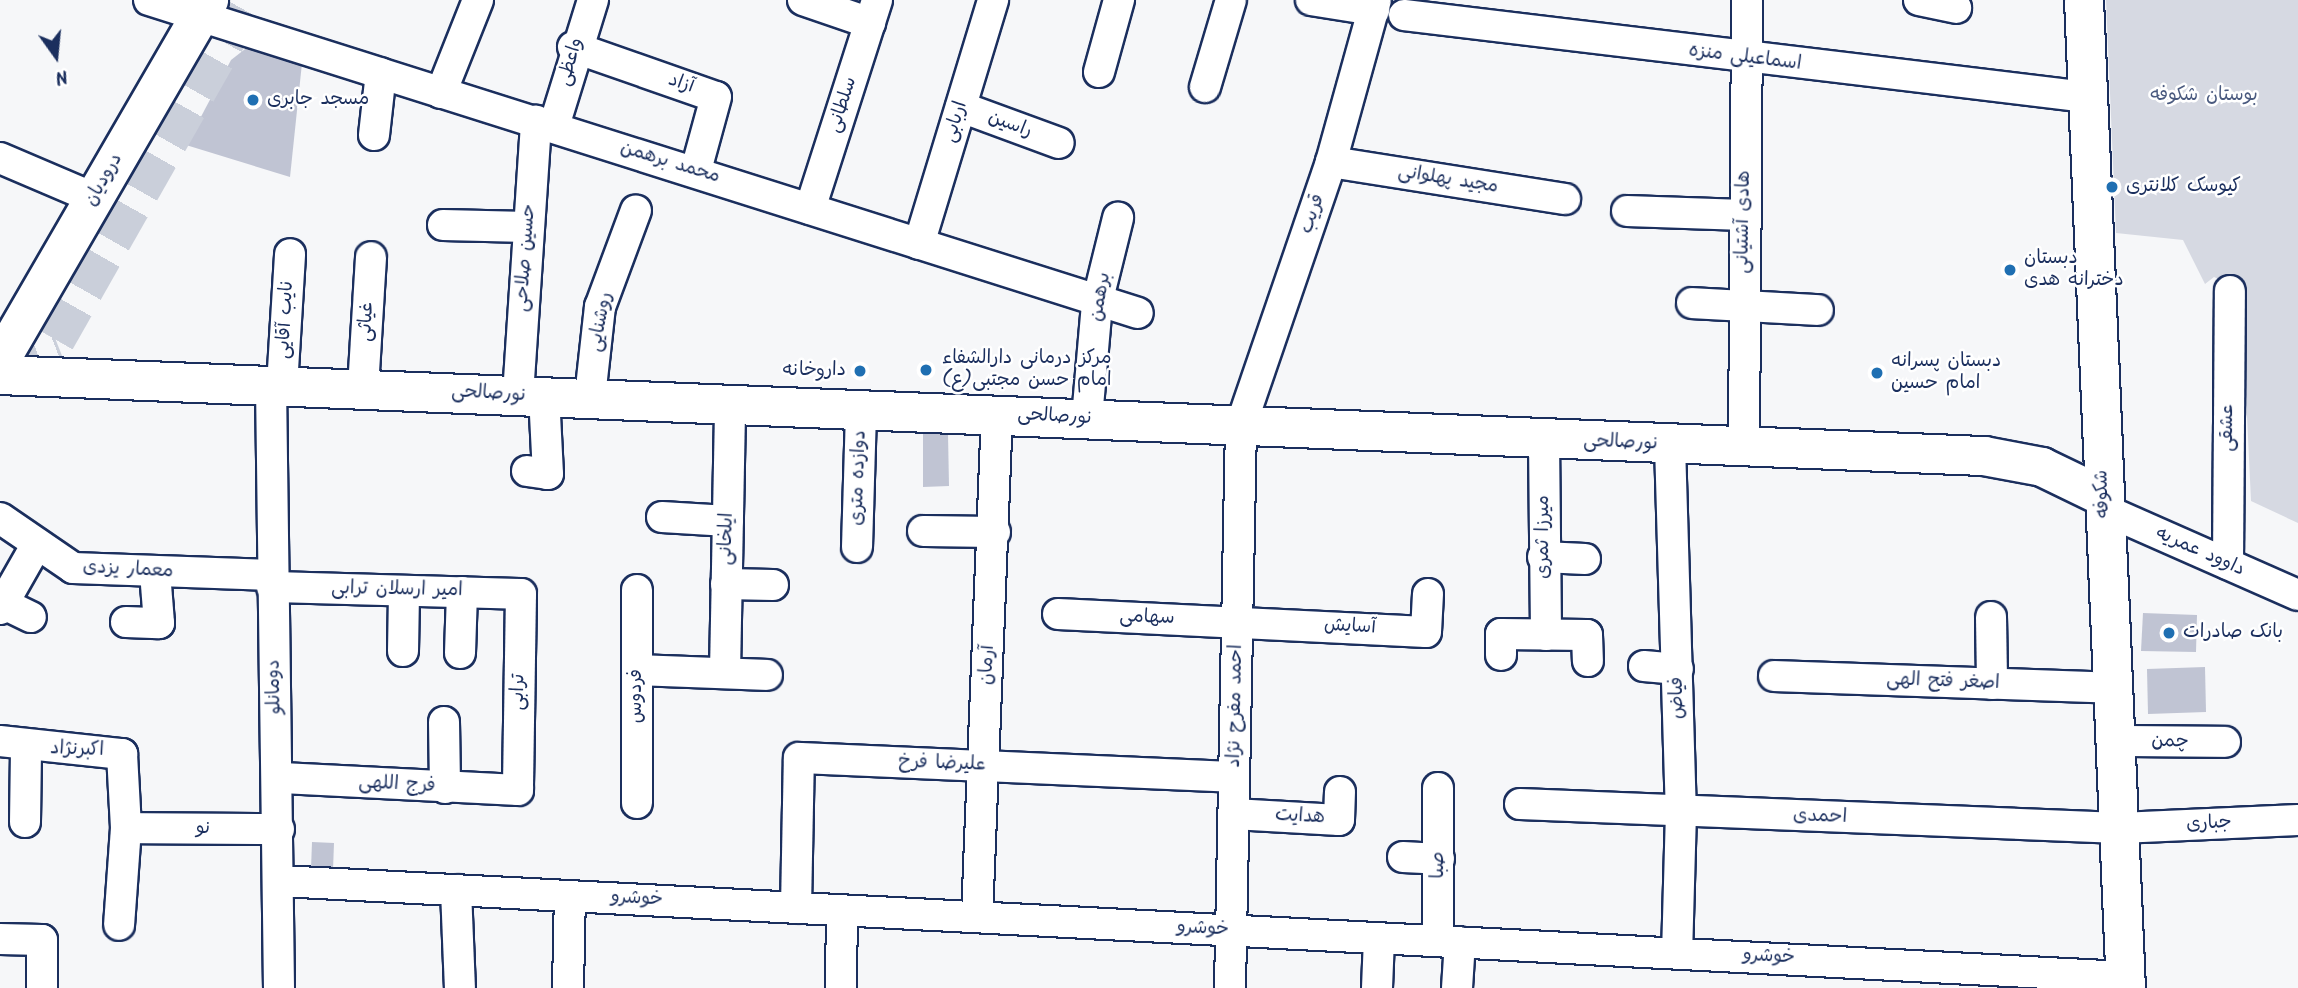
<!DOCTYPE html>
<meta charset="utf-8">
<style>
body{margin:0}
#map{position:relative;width:2298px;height:988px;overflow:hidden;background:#f6f7f9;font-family:Kalam,"Playpen Sans Arabic",sans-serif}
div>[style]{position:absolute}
.green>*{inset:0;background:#d6d9e2}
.building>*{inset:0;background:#c0c4d3}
.primary-tunnel>*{height:38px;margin-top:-19px;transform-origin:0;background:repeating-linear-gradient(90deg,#cacfda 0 38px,transparent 0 57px)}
.roads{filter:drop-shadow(2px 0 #1b2f5e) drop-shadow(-2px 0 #1b2f5e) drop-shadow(0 2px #1b2f5e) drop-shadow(0 -2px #1b2f5e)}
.minor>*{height:30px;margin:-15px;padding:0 15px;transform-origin:15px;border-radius:15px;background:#fff}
.secondary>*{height:38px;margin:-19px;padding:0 19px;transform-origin:19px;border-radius:19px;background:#fff}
.dots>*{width:19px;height:19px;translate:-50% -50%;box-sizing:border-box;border:4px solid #fff;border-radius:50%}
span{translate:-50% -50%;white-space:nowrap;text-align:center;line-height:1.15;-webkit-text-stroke:5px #fff;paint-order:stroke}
.street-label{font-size:19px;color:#1b2f5e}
.park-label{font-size:19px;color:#4a5a7f}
.poi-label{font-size:19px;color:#1b2f5e}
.left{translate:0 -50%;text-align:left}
.right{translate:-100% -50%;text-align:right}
.north{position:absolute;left:21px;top:21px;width:70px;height:70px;-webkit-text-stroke:5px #fff;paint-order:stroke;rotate:165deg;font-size:19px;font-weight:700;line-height:28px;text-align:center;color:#1b2f5e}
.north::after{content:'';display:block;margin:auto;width:24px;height:32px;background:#1b2f5e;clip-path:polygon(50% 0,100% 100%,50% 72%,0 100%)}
</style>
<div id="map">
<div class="green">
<div style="clip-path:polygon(2106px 0,2298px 0,2298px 523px,2251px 501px,2241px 289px,2214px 277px,2205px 284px,2183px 240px,2116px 233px)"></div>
</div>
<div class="building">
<div style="clip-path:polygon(249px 46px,302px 63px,290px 177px,186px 145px,231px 60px)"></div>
<div style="clip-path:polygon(923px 431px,948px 434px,949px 486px,923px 487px)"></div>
<div style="clip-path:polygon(2143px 613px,2197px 615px,2196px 652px,2141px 651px)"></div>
<div style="clip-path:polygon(2205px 667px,2206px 712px,2148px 714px,2147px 669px)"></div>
<div style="clip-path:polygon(312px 842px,334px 843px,333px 870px,311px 869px)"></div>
</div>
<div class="primary-tunnel">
<div style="left:0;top:362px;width:60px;rotate:-21.4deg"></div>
<div style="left:56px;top:340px;width:391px;rotate:-60.4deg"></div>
</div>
<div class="roads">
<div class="minor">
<div style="left:149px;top:0;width:1037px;rotate:17.56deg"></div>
<div style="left:803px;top:0;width:71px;rotate:18.9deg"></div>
<div style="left:1311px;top:0;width:64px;rotate:9deg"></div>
<div style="left:1919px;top:0;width:38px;rotate:12deg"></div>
<div style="left:1404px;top:15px;width:688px;rotate:6.85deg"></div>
<div style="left:573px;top:47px;width:151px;rotate:19.3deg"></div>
<div style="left:716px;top:97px;width:76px;rotate:105.3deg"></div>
<div style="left:1099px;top:72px;width:75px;rotate:-74.5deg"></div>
<div style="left:1205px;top:87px;width:91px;rotate:-73.4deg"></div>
<div style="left:441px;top:93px;width:100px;rotate:-68.3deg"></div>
<div style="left:961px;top:107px;width:104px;rotate:20.2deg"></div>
<div style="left:554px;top:126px;width:132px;rotate:-72.8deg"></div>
<div style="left:374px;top:135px;width:62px;rotate:-83.6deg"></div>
<div style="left:0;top:158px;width:102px;rotate:23.1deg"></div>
<div style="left:1331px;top:162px;width:237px;rotate:9deg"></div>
<div style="left:810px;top:209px;width:219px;rotate:-72.2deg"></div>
<div style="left:1627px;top:211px;width:117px;rotate:2deg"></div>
<div style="left:443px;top:225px;width:85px;rotate:1.3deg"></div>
<div style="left:919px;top:244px;width:255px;rotate:-73.1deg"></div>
<div style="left:1692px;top:303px;width:126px;rotate:3.2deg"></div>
<div style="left:271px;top:385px;width:603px;rotate:89.24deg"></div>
<div style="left:282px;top:386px;width:132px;rotate:-86.5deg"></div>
<div style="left:363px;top:388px;width:131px;rotate:-86.5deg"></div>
<div style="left:518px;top:395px;width:275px;rotate:-86.2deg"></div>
<div style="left:590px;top:397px;width:91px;rotate:-83.7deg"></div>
<div style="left:600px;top:307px;width:103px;rotate:-69.6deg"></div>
<div style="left:1087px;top:418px;width:115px;rotate:-85deg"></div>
<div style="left:1097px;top:303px;width:88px;rotate:-76.1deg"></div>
<div style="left:1544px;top:440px;width:195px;rotate:89.4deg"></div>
<div style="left:1670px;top:445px;width:367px;rotate:88.3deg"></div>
<div style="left:1681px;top:812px;width:139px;rotate:91.6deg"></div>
<div style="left:1744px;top:445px;width:445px;rotate:-89.6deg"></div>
<div style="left:527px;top:471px;width:21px;rotate:8deg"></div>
<div style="left:548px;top:474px;width:78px;rotate:-92.9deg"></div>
<div style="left:2103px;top:509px;width:213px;rotate:23.8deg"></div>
<div style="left:662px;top:517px;width:66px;rotate:3.5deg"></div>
<div style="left:0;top:518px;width:88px;rotate:34.4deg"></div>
<div style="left:73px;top:568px;width:199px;rotate:2deg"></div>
<div style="left:923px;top:531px;width:72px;rotate:0.8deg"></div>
<div style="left:857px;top:547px;width:138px;rotate:-88.3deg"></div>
<div style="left:1543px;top:557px;width:42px;rotate:2.7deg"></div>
<div style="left:2228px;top:564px;width:273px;rotate:-89.6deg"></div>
<div style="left:726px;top:584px;width:47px;rotate:1.2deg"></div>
<div style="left:272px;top:587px;width:249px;rotate:1.6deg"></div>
<div style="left:521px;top:594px;width:196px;rotate:90.9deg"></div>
<div style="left:518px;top:790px;width:241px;rotate:-177.1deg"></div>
<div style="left:2px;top:603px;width:32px;rotate:26deg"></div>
<div style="left:0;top:609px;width:75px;rotate:-60.4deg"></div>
<div style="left:1058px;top:614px;width:368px;rotate:2.8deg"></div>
<div style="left:1426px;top:632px;width:38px;rotate:-87deg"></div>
<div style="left:1991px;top:617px;width:67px;rotate:89.1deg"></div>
<div style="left:126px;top:622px;width:33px;rotate:2deg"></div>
<div style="left:159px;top:623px;width:51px;rotate:-94.5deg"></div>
<div style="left:403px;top:651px;width:60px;rotate:-89deg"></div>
<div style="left:460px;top:653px;width:61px;rotate:-88.1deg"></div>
<div style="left:1501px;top:655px;width:21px;rotate:-90deg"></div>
<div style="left:1501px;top:634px;width:86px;rotate:0.7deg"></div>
<div style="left:1587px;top:635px;width:26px;rotate:88deg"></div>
<div style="left:1644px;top:666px;width:34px;rotate:5deg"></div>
<div style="left:638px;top:670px;width:129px;rotate:2.2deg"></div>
<div style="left:725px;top:672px;width:266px;rotate:-88.9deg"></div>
<div style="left:1774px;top:676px;width:338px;rotate:2deg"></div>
<div style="left:444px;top:722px;width:66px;rotate:89.1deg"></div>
<div style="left:0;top:741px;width:123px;rotate:6.1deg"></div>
<div style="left:122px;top:754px;width:74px;rotate:86.9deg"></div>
<div style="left:126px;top:828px;width:97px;rotate:94.1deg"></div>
<div style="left:2114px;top:741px;width:111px;rotate:0.5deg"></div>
<div style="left:1438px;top:788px;width:153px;rotate:90deg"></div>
<div style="left:637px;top:803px;width:213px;rotate:-90deg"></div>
<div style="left:1520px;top:804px;width:600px;rotate:2.29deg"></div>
<div style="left:2120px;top:828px;width:178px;rotate:-2.6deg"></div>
<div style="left:1233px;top:814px;width:106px;rotate:3.2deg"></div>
<div style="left:1339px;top:820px;width:28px;rotate:-88deg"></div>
<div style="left:25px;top:822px;width:74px;rotate:-89.2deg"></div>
<div style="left:126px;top:828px;width:153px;rotate:0.4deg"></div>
<div style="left:1403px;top:857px;width:36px;rotate:3deg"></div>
<div style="left:280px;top:881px;width:1848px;rotate:2.98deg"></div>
<div style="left:456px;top:890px;width:98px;rotate:87.7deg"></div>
<div style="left:796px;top:908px;width:150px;rotate:-88.9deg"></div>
<div style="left:799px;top:758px;width:435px;rotate:2.5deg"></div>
<div style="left:977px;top:917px;width:504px;rotate:-87.73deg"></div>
<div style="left:0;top:939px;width:42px;rotate:1.4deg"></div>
<div style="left:42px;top:940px;width:48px;rotate:90deg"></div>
<div style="left:568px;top:988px;width:92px;rotate:-88.8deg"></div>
<div style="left:841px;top:988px;width:78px;rotate:-89.3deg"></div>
<div style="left:1230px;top:988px;width:563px;rotate:-88.88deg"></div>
<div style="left:1241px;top:425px;width:278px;rotate:-71.1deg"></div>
<div style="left:1331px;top:162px;width:168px;rotate:-74.5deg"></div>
<div style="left:1377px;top:988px;width:50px;rotate:-87.7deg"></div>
<div style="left:1457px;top:988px;width:46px;rotate:-86.3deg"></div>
</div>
<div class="secondary">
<div style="left:2084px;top:0;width:989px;rotate:87.57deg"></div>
<div style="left:0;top:361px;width:417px;rotate:-59.9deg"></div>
<div style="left:0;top:375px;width:1986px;rotate:2.34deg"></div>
<div style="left:1984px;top:456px;width:59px;rotate:10.7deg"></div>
<div style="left:2042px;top:467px;width:67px;rotate:25.8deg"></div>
</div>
</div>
<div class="dots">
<div style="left:253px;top:100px;background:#1f6fb2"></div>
<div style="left:2112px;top:187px;background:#1f6fb2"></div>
<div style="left:2010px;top:270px;background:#1f6fb2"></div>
<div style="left:926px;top:370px;background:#1f6fb2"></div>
<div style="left:860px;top:371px;background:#1f6fb2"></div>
<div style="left:1877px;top:373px;background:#1f6fb2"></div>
<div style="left:2169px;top:633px;background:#1f6fb2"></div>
</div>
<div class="street-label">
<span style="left:1745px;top:58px;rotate:7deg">اسماعیلی منزه</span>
<span style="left:571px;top:62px;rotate:-74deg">واعظی</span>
<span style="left:681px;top:84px;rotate:19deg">آزاد</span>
<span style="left:843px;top:105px;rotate:-72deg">سلطانی</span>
<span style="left:956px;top:122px;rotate:-73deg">اربابی</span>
<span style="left:1010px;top:125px;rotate:20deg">راسین</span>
<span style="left:670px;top:163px;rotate:17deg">محمد برهمن</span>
<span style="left:104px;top:180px;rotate:-60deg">درودیان</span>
<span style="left:1448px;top:180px;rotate:9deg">مجید پهلوانی</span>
<span style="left:1313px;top:214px;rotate:-71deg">قریب</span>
<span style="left:1744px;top:222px;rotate:-89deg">هادی آشتیانی</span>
<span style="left:526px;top:258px;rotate:-86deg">حسین صلاحی</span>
<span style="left:1101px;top:297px;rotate:-80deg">برهمن</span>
<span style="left:286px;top:320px;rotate:-87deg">نایب آقایی</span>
<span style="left:367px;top:322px;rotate:-87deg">غیاثی</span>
<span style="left:601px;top:322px;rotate:-79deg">روشنایی</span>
<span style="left:489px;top:394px;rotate:3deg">نورصالحی</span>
<span style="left:1055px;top:417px;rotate:3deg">نورصالحی</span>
<span style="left:2228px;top:428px;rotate:-90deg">عشقی</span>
<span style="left:1621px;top:443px;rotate:2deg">نورصالحی</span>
<span style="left:859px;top:478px;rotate:-88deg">دوازده متری</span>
<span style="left:2103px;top:494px;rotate:-92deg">شکوفه</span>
<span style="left:1544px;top:537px;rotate:-90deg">میرزا ثمری</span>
<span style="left:727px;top:539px;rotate:-88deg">ایلخانی</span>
<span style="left:2200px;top:552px;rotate:24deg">داوود عمریه</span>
<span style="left:128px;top:570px;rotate:3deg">معمار یزدی</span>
<span style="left:397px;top:590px;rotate:1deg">امیر ارسلان ترابی</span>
<span style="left:1147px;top:618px;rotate:2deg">سهامی</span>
<span style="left:1350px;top:627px;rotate:3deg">آسایش</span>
<span style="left:988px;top:665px;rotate:-87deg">آرمان</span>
<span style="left:1943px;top:682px;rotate:2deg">اصغر فتح الهی</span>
<span style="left:275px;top:687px;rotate:-91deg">دومانلو</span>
<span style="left:519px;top:692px;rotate:-89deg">ترابی</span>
<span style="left:637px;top:696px;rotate:-90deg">فردوس</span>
<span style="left:1678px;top:698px;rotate:-91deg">فیاض</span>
<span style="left:1236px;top:706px;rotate:-89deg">احمد مفرح نژاد</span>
<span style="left:2170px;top:742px;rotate:1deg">چمن</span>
<span style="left:77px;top:750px;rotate:2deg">اکبرنژاد</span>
<span style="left:942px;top:764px;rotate:2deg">علیرضا فرخ</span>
<span style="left:397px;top:785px;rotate:3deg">فرج اللهی</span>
<span style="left:1300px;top:817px;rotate:3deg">هدایت</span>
<span style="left:1820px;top:817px;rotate:2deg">احمدی</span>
<span style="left:2209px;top:824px;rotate:-3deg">جباری</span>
<span style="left:203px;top:829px">نو</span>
<span style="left:1439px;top:865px;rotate:-90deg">صبا</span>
<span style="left:637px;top:899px;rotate:3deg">خوشرو</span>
<span style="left:1203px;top:929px;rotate:3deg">خوشرو</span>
<span style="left:1769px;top:957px;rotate:3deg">خوشرو</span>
</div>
<div class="park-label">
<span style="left:2204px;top:96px">بوستان شکوفه</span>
</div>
<div class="poi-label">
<span class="left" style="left:267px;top:100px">مسجد جابری</span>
<span class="left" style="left:2126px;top:187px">کیوسک کلانتری</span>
<span class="left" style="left:2024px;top:270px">دبستان<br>دخترانه هدی</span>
<span class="left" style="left:942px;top:370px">مرکز درمانی دارالشفاء<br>امام حسن مجتبی(ع)</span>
<span class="left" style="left:1891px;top:373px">دبستان پسرانه<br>امام حسین</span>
<span class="right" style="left:846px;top:371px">داروخانه</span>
<span class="left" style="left:2183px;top:633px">بانک صادرات</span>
</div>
<div class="north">N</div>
</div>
